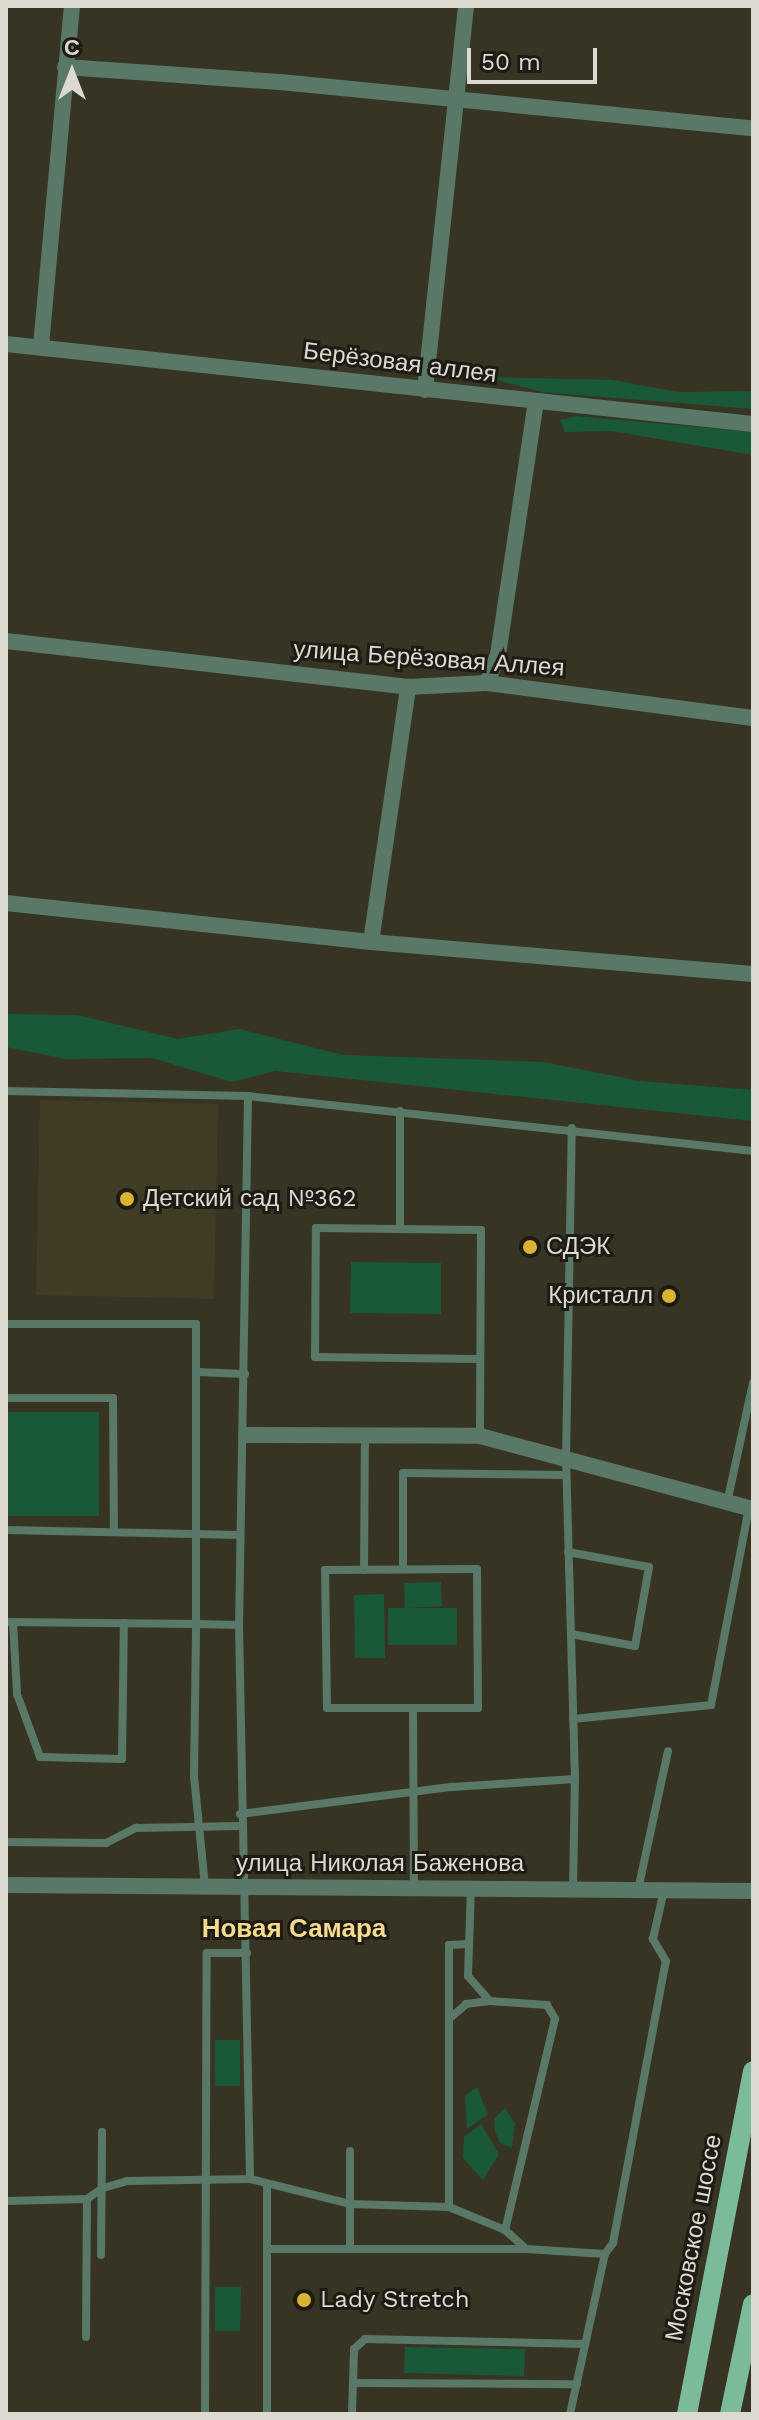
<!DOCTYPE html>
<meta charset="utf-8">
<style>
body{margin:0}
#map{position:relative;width:759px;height:2420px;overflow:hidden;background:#373423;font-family:"Work Sans",sans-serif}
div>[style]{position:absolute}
.built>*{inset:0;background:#413c25}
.green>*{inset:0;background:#1a5937}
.lane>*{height:8px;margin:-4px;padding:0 4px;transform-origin:4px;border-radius:4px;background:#597867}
.street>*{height:16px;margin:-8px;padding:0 8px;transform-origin:8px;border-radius:8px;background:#597867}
.primary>*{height:20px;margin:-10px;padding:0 10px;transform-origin:10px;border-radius:10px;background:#7bbb99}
.dots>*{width:22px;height:22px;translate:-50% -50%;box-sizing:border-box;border:4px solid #1d1b14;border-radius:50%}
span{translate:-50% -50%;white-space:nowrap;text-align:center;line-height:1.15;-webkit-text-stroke:6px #1d1b14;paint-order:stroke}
.street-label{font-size:24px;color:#dcdad0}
.poi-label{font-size:24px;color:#dcdad0}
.left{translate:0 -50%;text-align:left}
.right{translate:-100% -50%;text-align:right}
.neighbourhood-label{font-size:26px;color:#f5da8d;font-weight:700}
.frame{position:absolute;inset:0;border:8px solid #dcdad0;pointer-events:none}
.north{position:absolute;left:32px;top:32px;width:80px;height:80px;-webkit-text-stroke:6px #1d1b14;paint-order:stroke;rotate:0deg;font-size:22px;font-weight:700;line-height:32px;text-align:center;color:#dcdad0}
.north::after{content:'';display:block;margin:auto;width:28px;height:36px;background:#dcdad0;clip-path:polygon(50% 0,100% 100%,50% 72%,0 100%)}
.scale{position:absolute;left:467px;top:48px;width:130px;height:36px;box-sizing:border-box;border:4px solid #dcdad0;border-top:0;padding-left:10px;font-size:24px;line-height:28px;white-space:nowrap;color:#dcdad0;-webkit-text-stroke:6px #1d1b14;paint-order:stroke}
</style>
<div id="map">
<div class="built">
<div style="clip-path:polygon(40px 1100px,218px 1104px,214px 1299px,36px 1295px)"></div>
</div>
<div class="green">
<div style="clip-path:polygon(487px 377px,613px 380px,678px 392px,753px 391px,753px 409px,541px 392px)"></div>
<div style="clip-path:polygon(576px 416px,753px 432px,753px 455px,612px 431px,565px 432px,560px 420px)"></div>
<div style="clip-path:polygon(6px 1014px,77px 1015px,178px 1039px,239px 1029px,343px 1055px,543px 1062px,640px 1081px,753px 1090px,753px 1121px,275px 1071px,232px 1082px,152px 1058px,66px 1059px,6px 1047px)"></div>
<div style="clip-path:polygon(351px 1262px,441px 1263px,441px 1314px,350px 1313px)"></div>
<div style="clip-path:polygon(6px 1412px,99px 1412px,99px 1516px,6px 1516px)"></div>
<div style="clip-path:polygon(441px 1582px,442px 1606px,406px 1608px,457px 1608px,457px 1645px,388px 1645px,388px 1608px,405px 1608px,404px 1583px)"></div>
<div style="clip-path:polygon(384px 1594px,385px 1658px,355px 1658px,354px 1595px)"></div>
<div style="clip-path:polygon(215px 2040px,240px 2040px,240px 2086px,215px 2086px)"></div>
<div style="clip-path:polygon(477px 2087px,488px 2114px,467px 2129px,465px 2096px)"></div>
<div style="clip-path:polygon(505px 2108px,515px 2123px,512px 2148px,500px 2143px,495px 2131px,494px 2119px)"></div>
<div style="clip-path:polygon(481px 2124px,499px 2154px,483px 2180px,463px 2158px,464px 2137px)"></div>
<div style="clip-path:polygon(215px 2287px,241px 2287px,240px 2331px,215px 2331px)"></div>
<div style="clip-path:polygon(405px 2347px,525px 2349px,524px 2376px,404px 2373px)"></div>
</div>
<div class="lane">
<div style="left:6px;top:1091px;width:242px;rotate:1.2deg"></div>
<div style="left:248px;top:1096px;width:508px;rotate:6.22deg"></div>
<div style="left:248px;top:1096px;width:529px;rotate:90.97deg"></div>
<div style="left:239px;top:1625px;width:554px;rotate:88.86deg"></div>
<div style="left:400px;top:1229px;width:118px;rotate:-90deg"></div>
<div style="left:6px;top:1324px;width:190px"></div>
<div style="left:196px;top:1324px;width:300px;rotate:90deg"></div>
<div style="left:196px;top:1624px;width:190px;rotate:-179.4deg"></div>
<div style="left:480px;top:1359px;width:165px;rotate:-179.3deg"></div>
<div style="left:315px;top:1357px;width:129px;rotate:-89.6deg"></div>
<div style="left:316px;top:1228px;width:165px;rotate:0.7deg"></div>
<div style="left:481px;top:1230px;width:206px;rotate:90.3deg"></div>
<div style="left:196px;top:1372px;width:49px;rotate:2.3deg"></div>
<div style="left:6px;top:1398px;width:107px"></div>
<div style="left:113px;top:1398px;width:133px;rotate:89.6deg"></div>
<div style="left:727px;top:1503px;width:123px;rotate:-77.8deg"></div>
<div style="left:6px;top:1530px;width:234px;rotate:1.2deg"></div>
<div style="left:568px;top:1552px;width:82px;rotate:10.5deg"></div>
<div style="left:649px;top:1567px;width:80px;rotate:100deg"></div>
<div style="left:635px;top:1646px;width:65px;rotate:-169.4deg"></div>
<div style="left:403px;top:1569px;width:96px;rotate:-90deg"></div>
<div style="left:403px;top:1473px;width:163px;rotate:0.7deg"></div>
<div style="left:364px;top:1570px;width:134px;rotate:-89.6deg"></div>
<div style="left:13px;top:1622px;width:72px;rotate:86.8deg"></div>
<div style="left:17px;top:1694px;width:67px;rotate:69.9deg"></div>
<div style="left:40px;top:1757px;width:82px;rotate:1.4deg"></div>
<div style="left:122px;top:1759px;width:136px;rotate:-89.2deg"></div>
<div style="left:413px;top:1708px;width:86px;rotate:180deg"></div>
<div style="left:327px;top:1708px;width:138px;rotate:-90.8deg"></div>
<div style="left:325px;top:1570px;width:152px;rotate:-0.4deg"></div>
<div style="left:477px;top:1569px;width:139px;rotate:89.6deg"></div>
<div style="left:478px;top:1708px;width:65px;rotate:180deg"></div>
<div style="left:413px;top:1708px;width:180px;rotate:89.7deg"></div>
<div style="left:573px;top:1719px;width:139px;rotate:-5.8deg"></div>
<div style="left:711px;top:1705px;width:201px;rotate:-79.1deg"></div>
<div style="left:240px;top:1814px;width:214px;rotate:-7.3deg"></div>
<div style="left:452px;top:1787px;width:123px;rotate:-3.7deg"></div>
<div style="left:575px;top:1779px;width:320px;rotate:-91.6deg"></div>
<div style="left:566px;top:1459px;width:331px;rotate:-89deg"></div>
<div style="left:6px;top:1842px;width:100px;rotate:0.6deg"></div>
<div style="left:106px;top:1843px;width:34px;rotate:-27deg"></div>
<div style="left:136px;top:1828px;width:104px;rotate:-1.1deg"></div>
<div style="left:205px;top:1886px;width:111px;rotate:-95.7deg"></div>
<div style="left:194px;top:1776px;width:152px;rotate:-89.2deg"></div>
<div style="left:196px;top:1624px;width:43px;rotate:1.3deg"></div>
<div style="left:471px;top:1889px;width:87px;rotate:92deg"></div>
<div style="left:468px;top:1976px;width:33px;rotate:49deg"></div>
<div style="left:490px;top:2001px;width:57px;rotate:4deg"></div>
<div style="left:547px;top:2005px;width:16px;rotate:60deg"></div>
<div style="left:555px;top:2019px;width:217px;rotate:103.3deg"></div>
<div style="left:505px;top:2230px;width:28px;rotate:42deg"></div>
<div style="left:526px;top:2249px;width:79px;rotate:3.6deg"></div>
<div style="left:605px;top:2254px;width:14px;rotate:-54deg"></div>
<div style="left:613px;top:2243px;width:287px;rotate:-79.4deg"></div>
<div style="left:666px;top:1961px;width:26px;rotate:-121deg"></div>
<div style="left:653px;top:1939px;width:50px;rotate:-77.3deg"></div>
<div style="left:573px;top:1889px;width:110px;rotate:-89deg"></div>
<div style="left:638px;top:1890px;width:142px;rotate:-77.8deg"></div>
<div style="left:449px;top:2019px;width:23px;rotate:-41deg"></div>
<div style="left:466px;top:2004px;width:24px;rotate:-7deg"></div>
<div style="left:350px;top:2151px;width:53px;rotate:90deg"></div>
<div style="left:350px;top:2204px;width:99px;rotate:1.7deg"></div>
<div style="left:449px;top:2207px;width:61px;rotate:22.3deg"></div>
<div style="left:6px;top:2201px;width:81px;rotate:-1.4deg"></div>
<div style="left:449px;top:2207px;width:262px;rotate:-90deg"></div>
<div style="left:449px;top:1945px;width:20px;rotate:-3deg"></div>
<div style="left:267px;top:2249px;width:258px"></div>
<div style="left:101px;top:2255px;width:123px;rotate:-89.5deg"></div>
<div style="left:86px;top:2337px;width:138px;rotate:-89.6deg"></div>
<div style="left:87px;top:2199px;width:19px;rotate:-35deg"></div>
<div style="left:103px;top:2188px;width:25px;rotate:-16deg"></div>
<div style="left:127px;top:2181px;width:123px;rotate:-0.9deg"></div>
<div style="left:250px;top:2179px;width:103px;rotate:14deg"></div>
<div style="left:350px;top:2204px;width:45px;rotate:90deg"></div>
<div style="left:353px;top:2383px;width:224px;rotate:0.3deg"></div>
<div style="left:205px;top:2414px;width:461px;rotate:-89.8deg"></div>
<div style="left:207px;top:1953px;width:40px"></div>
<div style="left:267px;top:2414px;width:230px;rotate:-90deg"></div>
<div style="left:352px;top:2414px;width:65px;rotate:-88.2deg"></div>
<div style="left:354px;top:2349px;width:15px;rotate:-42deg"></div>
<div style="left:365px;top:2339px;width:220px;rotate:1.3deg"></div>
<div style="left:570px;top:2414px;width:164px;rotate:-77.7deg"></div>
</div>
<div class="street">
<div style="left:65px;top:67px;width:216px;rotate:4deg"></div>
<div style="left:280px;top:82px;width:475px;rotate:5.6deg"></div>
<div style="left:6px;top:344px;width:751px;rotate:6.11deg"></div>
<div style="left:41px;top:346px;width:341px;rotate:-84.8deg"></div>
<div style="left:425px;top:390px;width:386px;rotate:-83.9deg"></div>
<div style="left:6px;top:641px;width:405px;rotate:6.5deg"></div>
<div style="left:408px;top:687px;width:79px;rotate:-2.9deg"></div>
<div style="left:487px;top:683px;width:268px;rotate:7.5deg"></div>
<div style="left:487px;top:683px;width:30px;rotate:-69deg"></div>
<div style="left:498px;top:655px;width:256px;rotate:-81.5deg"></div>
<div style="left:6px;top:903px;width:367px;rotate:6.1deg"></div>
<div style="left:371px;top:942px;width:383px;rotate:4.8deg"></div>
<div style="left:371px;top:942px;width:258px;rotate:-81.7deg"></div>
<div style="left:246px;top:1435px;width:234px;rotate:0.2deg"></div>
<div style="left:480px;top:1436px;width:283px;rotate:15deg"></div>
<div style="left:6px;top:1885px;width:747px;rotate:0.46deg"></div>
</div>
<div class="primary">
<div style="left:687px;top:2414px;width:349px;rotate:-79.1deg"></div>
<div style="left:730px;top:2414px;width:112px;rotate:-78.2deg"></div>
</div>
<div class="dots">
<div style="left:127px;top:1199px;background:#dab333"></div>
<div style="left:530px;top:1247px;background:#dab333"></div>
<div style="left:669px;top:1296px;background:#dab333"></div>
<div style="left:304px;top:2300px;background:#dab333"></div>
</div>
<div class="street-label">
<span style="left:400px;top:363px;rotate:7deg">Берёзовая аллея</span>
<span style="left:429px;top:659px;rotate:4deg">улица Берёзовая Аллея</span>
<span style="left:380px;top:1864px">улица Николая Баженова</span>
<span style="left:694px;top:2238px;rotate:-79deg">Московское шоссе</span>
</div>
<div class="poi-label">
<span class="left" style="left:143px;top:1199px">Детский сад №362</span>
<span class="left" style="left:546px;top:1247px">СДЭК</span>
<span class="right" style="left:653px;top:1296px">Кристалл</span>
<span class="left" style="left:320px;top:2300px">Lady Stretch</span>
</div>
<div class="neighbourhood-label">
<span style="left:294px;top:1929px">Новая Самара</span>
</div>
<div class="frame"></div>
<div class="north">С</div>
<div class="scale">50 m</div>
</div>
